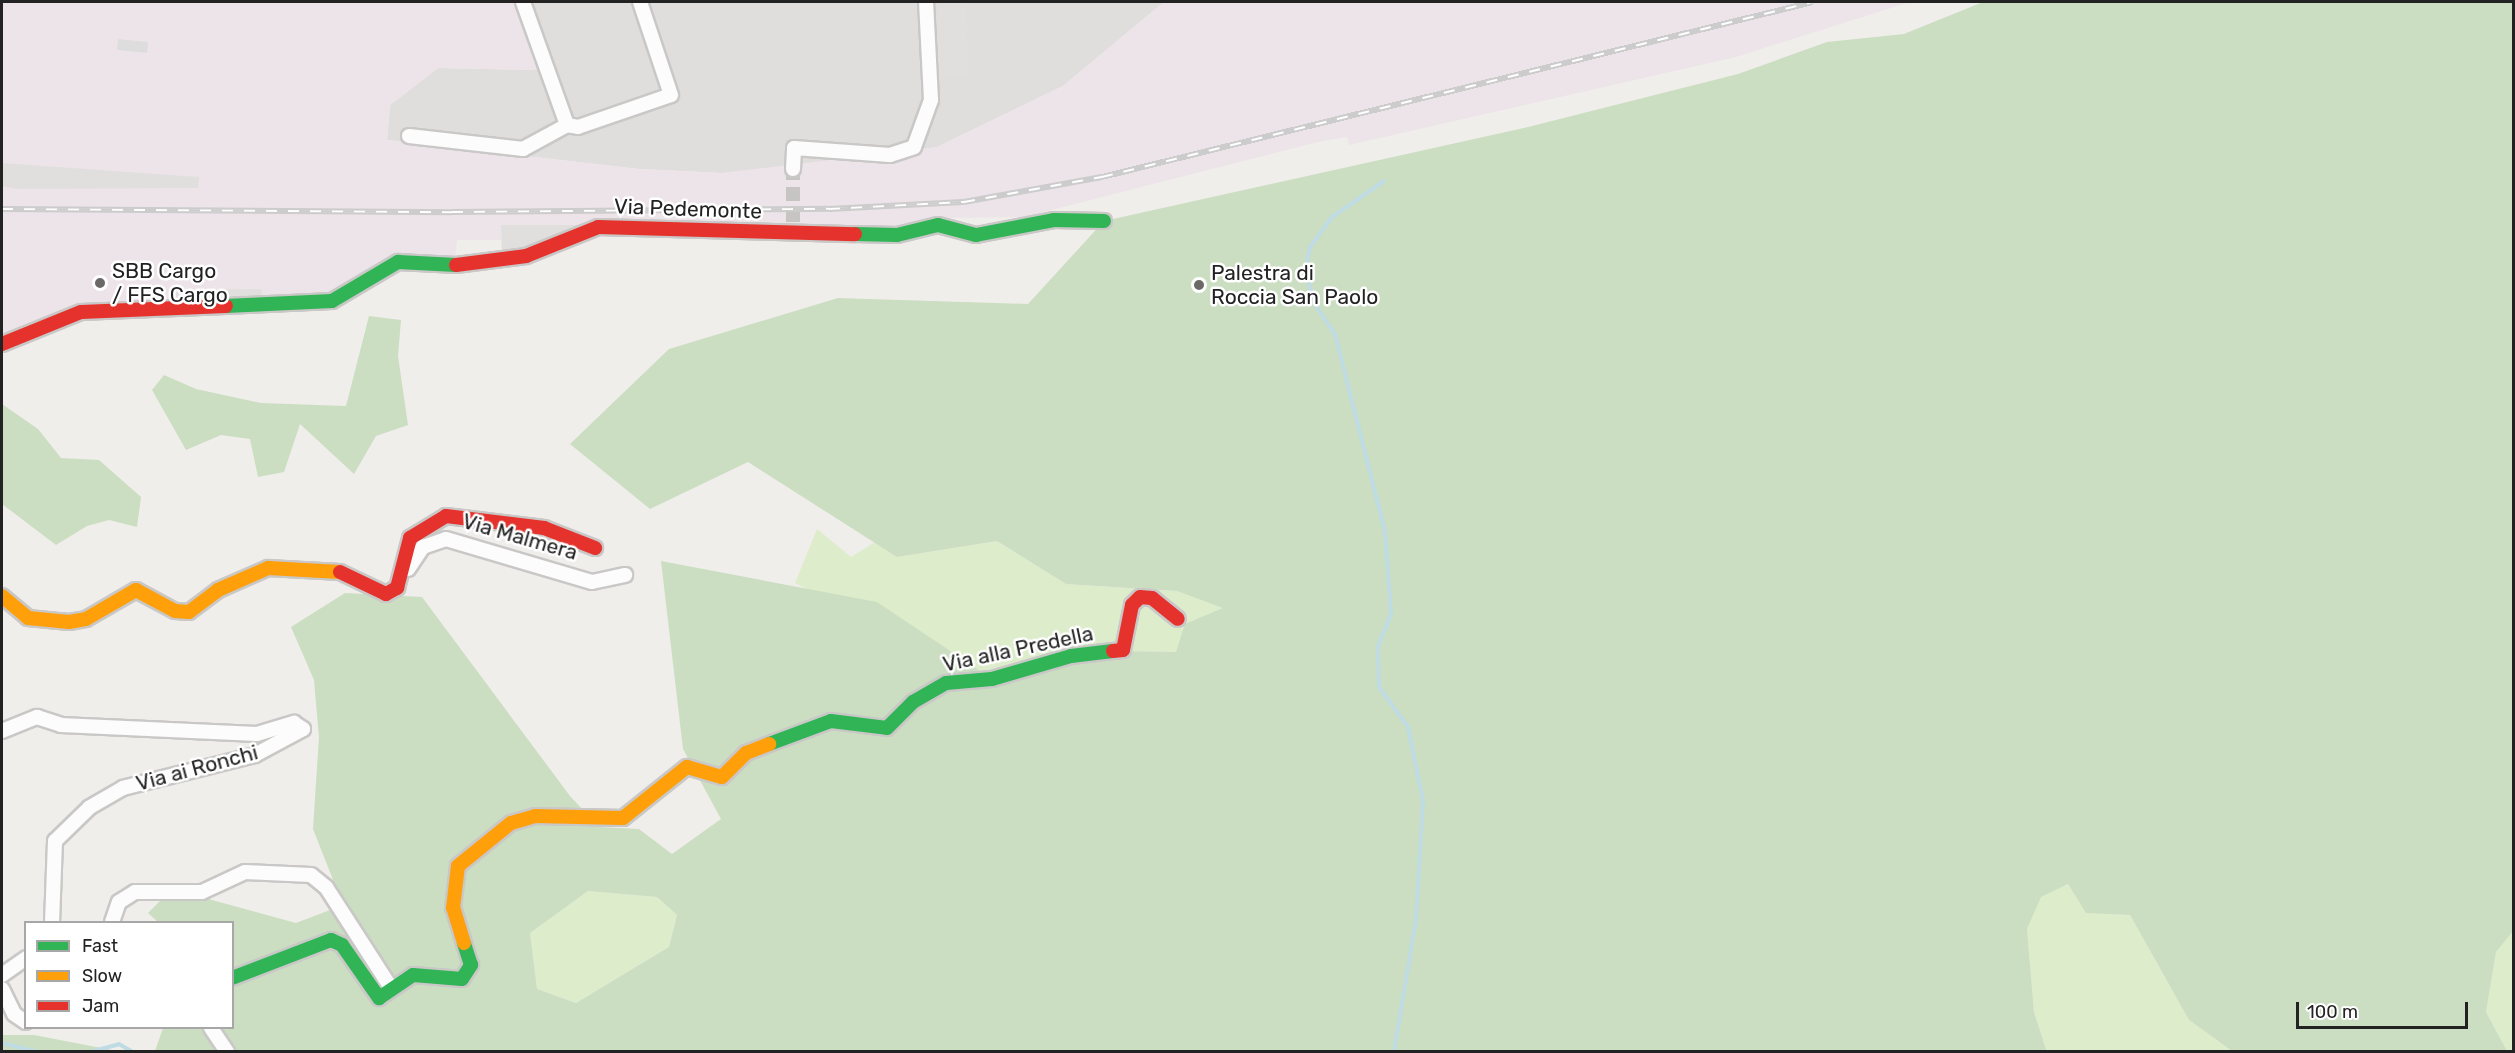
<!DOCTYPE html>
<style>
body{margin:0}
#map{position:relative;width:2515px;height:1053px;overflow:hidden;background:#f0eeeb;font-family:Rubik,sans-serif}
div>[style]{position:absolute}
.residential>*{inset:0;background:#dfdedc}
.industrial>*{inset:0;background:#ede4e9}
.grass>*{inset:0;background:#ddeccb}
.forest>*{inset:0;background:#cbdec1}
.parking>*{inset:0;background:#e0dfde}
.pier>*{inset:0;background:#dedddd}
.stream>*{height:4px;margin:-2px;padding:0 2px;transform-origin:2px;border-radius:2px;background:#bfdbe3}
.street-tunnel>*{height:14px;margin-top:-7px;transform-origin:0;background:repeating-linear-gradient(90deg,#c7c5c3 0 14px,transparent 0 21px)}
.roads{filter:drop-shadow(2px 0 #c9c8c7) drop-shadow(-2px 0 #c9c8c7) drop-shadow(0 2px #c9c8c7) drop-shadow(0 -2px #c9c8c7)}
.street>*{height:14px;margin:-7px;padding:0 7px;transform-origin:7px;border-radius:7px;background:#fdfcfc}
.fast>*{height:14px;margin:-7px;padding:0 7px;transform-origin:7px;border-radius:7px;background:#30b455}
.slow>*{height:14px;margin:-7px;padding:0 7px;transform-origin:7px;border-radius:7px;background:#ff9f0a}
.jam>*{height:14px;margin:-7px;padding:0 7px;transform-origin:7px;border-radius:7px;background:#e5322d}
.rail>*{height:6px;margin-top:-3px;transform-origin:0;background:repeating-linear-gradient(90deg,#fff 0 11px,#ccc 0 22px);box-sizing:border-box;border-block:2px solid #ccc}
.dots>*{width:16px;height:16px;translate:-50% -50%;box-sizing:border-box;border:3px solid #fff;border-radius:50%}
span{translate:-50% -50%;white-space:nowrap;text-align:center;line-height:1.15;-webkit-text-stroke:5px #fff;paint-order:stroke}
.street-label{font-size:21px;color:#222}
.poi-label{font-size:21px;color:#222}
.left{translate:0 -50%;text-align:left}
.frame{position:absolute;inset:0;border:3px solid #222;pointer-events:none}
.legend{position:absolute;left:24px;top:921px;width:210px;height:108px;box-sizing:border-box;background:#fff;border:2px solid #a7a7a7;margin:0;padding:8px 10px;list-style:none;font-size:18px;color:#222}
.legend li{display:flex;align-items:center;gap:12px;height:30px}
.legend b{width:30px;border:2px solid #a7a7a7}
.scale{position:absolute;left:2296px;top:1002px;width:172px;height:27px;box-sizing:border-box;border:3px solid #222;border-top:0;padding-left:8px;font-size:18px;line-height:21px;white-space:nowrap;color:#222;-webkit-text-stroke:4px #fff;paint-order:stroke}
</style>
<div id="map">
<div class="residential">
<div style="clip-path:polygon(516px 2px,1164px 2px,1063px 86px,937px 147px,899px 155px,722px 173px,639px 169px,387px 140px,390px 105px,438px 68px,538px 70px)"></div>
</div>
<div class="industrial">
<div style="clip-path:polygon(2px 2px,516px 2px,538px 70px,438px 68px,390px 105px,387px 140px,639px 169px,722px 173px,937px 147px,1063px 86px,1164px 2px,1910px 2px,1736px 57px,1349px 145px,1347px 137px,1318px 142px,1024px 217px,945px 218px,869px 231px,502px 225px,501px 240px,457px 240px,455px 260px,398px 262px,333px 298px,111px 306px,2px 344px)"></div>
</div>
<div class="grass">
<div style="clip-path:polygon(817px 529px,851px 557px,875px 542px,897px 557px,997px 541px,1066px 584px,1177px 591px,1224px 607px,1176px 652px,1120px 651px,992px 679px,795px 583px)"></div>
<div style="clip-path:polygon(2068px 884px,2087px 913px,2130px 915px,2189px 1020px,2232px 1051px,2047px 1051px,2034px 1012px,2027px 929px,2040px 897px)"></div>
<div style="clip-path:polygon(588px 891px,657px 897px,677px 915px,669px 947px,576px 1003px,537px 989px,530px 933px)"></div>
<div style="clip-path:polygon(2513px 930px,2513px 1051px,2507px 1051px,2486px 1012px,2496px 952px)"></div>
</div>
<div class="forest">
<div style="clip-path:polygon(evenodd,1983px 2px,2513px 2px,2514px 930px,2496px 952px,2486px 1012px,2507px 1051px,2232px 1051px,2189px 1020px,2130px 915px,2086px 913px,2068px 884px,2041px 897px,2027px 929px,2034px 1012px,2047px 1052px,155px 1051px,163px 1028px,232px 1028px,232px 922px,158px 922px,148px 913px,172px 889px,296px 923px,343px 905px,313px 829px,319px 737px,314px 680px,291px 627px,345px 593px,422px 597px,570px 796px,599px 827px,639px 829px,672px 854px,721px 819px,683px 749px,661px 561px,877px 602px,992px 679px,1120px 651px,1176px 652px,1185px 624px,1223px 608px,1177px 591px,1066px 584px,997px 541px,897px 557px,748px 462px,650px 509px,570px 444px,669px 349px,838px 298px,1028px 304px,1104px 221px,1528px 127px,1738px 74px,1827px 42px,1904px 34px,1983px 2px,588px 891px,657px 897px,677px 915px,669px 947px,576px 1003px,537px 989px,530px 933px,588px 891px)"></div>
<div style="clip-path:polygon(369px 316px,401px 320px,398px 356px,408px 425px,376px 436px,354px 474px,300px 424px,284px 472px,258px 477px,250px 439px,221px 435px,186px 450px,152px 390px,164px 375px,196px 389px,261px 403px,346px 406px)"></div>
<div style="clip-path:polygon(2px 404px,38px 429px,61px 458px,99px 460px,141px 497px,137px 527px,109px 520px,87px 526px,56px 545px,2px 504px)"></div>
<div style="clip-path:polygon(2px 1035px,34px 1035px,117px 1051px,2px 1051px)"></div>
</div>
<div class="parking">
<div style="clip-path:polygon(937px 2px,966px 2px,968px 78px,938px 75px)"></div>
<div style="clip-path:polygon(2px 163px,199px 177px,198px 188px,17px 189px,2px 186px)"></div>
<div style="clip-path:polygon(501px 225px,580px 225px,580px 231px,502px 255px)"></div>
<div style="clip-path:polygon(261px 289px,262px 297px,168px 298px,168px 290px)"></div>
</div>
<div class="pier">
<div style="clip-path:polygon(118px 39px,148px 42px,147px 53px,117px 50px)"></div>
</div>
<div class="stream">
<div style="left:1384px;top:181px;width:63px;rotate:145.3deg"></div>
<div style="left:1332px;top:217px;width:37px;rotate:126deg"></div>
<div style="left:1310px;top:247px;width:25px;rotate:101deg"></div>
<div style="left:1305px;top:272px;width:36px;rotate:72deg"></div>
<div style="left:1316px;top:306px;width:34px;rotate:56deg"></div>
<div style="left:1335px;top:334px;width:204px;rotate:75.8deg"></div>
<div style="left:1385px;top:532px;width:82px;rotate:85.8deg"></div>
<div style="left:1391px;top:614px;width:35px;rotate:112deg"></div>
<div style="left:1378px;top:646px;width:41px;rotate:88.6deg"></div>
<div style="left:1379px;top:687px;width:49px;rotate:54.1deg"></div>
<div style="left:1408px;top:727px;width:76px;rotate:78.5deg"></div>
<div style="left:1423px;top:801px;width:118px;rotate:93.4deg"></div>
<div style="left:1416px;top:919px;width:135px;rotate:99.4deg"></div>
<div style="left:2px;top:1043px;width:36px;rotate:14deg"></div>
<div style="left:90px;top:1052px;width:30px;rotate:-15deg"></div>
<div style="left:119px;top:1044px;width:16px;rotate:30deg"></div>
</div>
<div class="street-tunnel">
<div style="left:793px;top:222px;width:53px;rotate:-90deg"></div>
</div>
<div class="roads">
<div class="street">
<div style="left:523px;top:2px;width:131px;rotate:70.3deg"></div>
<div style="left:409px;top:136px;width:115px;rotate:6.5deg"></div>
<div style="left:523px;top:149px;width:50px;rotate:-28.6deg"></div>
<div style="left:567px;top:125px;width:11px;rotate:10deg"></div>
<div style="left:578px;top:127px;width:98px;rotate:-19deg"></div>
<div style="left:671px;top:95px;width:98px;rotate:-108.4deg"></div>
<div style="left:793px;top:169px;width:21px;rotate:-87deg"></div>
<div style="left:794px;top:148px;width:96px;rotate:4.2deg"></div>
<div style="left:890px;top:155px;width:25px;rotate:-18deg"></div>
<div style="left:914px;top:147px;width:50px;rotate:-70.1deg"></div>
<div style="left:931px;top:100px;width:98px;rotate:-92.9deg"></div>
<div style="left:408px;top:569px;width:27px;rotate:-56deg"></div>
<div style="left:423px;top:547px;width:24px;rotate:-19deg"></div>
<div style="left:446px;top:539px;width:152px;rotate:16.4deg"></div>
<div style="left:592px;top:582px;width:34px;rotate:-12deg"></div>
<div style="left:2px;top:731px;width:38px;rotate:-22deg"></div>
<div style="left:37px;top:717px;width:25px;rotate:18deg"></div>
<div style="left:61px;top:725px;width:196px;rotate:2.6deg"></div>
<div style="left:257px;top:734px;width:39px;rotate:-17deg"></div>
<div style="left:294px;top:723px;width:11px;rotate:34deg"></div>
<div style="left:303px;top:729px;width:55px;rotate:151.6deg"></div>
<div style="left:255px;top:755px;width:136px;rotate:166deg"></div>
<div style="left:123px;top:788px;width:39px;rotate:150deg"></div>
<div style="left:89px;top:808px;width:47px;rotate:135.9deg"></div>
<div style="left:55px;top:841px;width:81px;rotate:92.1deg"></div>
<div style="left:112px;top:922px;width:21px;rotate:-71deg"></div>
<div style="left:119px;top:902px;width:19px;rotate:-32deg"></div>
<div style="left:135px;top:892px;width:67px"></div>
<div style="left:202px;top:892px;width:47px;rotate:-24.9deg"></div>
<div style="left:245px;top:872px;width:66px;rotate:2.6deg"></div>
<div style="left:311px;top:875px;width:19px;rotate:39deg"></div>
<div style="left:326px;top:887px;width:120px;rotate:57.2deg"></div>
<div style="left:2px;top:975px;width:29px;rotate:-35deg"></div>
<div style="left:2px;top:989px;width:28px;rotate:64deg"></div>
<div style="left:14px;top:1014px;width:14px;rotate:34deg"></div>
<div style="left:211px;top:1028px;width:29px;rotate:56deg"></div>
</div>
<div class="fast">
<div style="left:855px;top:234px;width:42px;rotate:1.4deg"></div>
<div style="left:897px;top:235px;width:42px;rotate:-13.7deg"></div>
<div style="left:938px;top:225px;width:39px;rotate:15deg"></div>
<div style="left:976px;top:235px;width:79px;rotate:-10.9deg"></div>
<div style="left:1054px;top:220px;width:50px;rotate:1.1deg"></div>
<div style="left:226px;top:306px;width:106px;rotate:-2.7deg"></div>
<div style="left:332px;top:301px;width:77px;rotate:-30.6deg"></div>
<div style="left:398px;top:262px;width:58px;rotate:3deg"></div>
<div style="left:769px;top:744px;width:66px;rotate:-20.4deg"></div>
<div style="left:831px;top:721px;width:56px;rotate:7.1deg"></div>
<div style="left:887px;top:728px;width:37px;rotate:-45deg"></div>
<div style="left:913px;top:702px;width:38px;rotate:-30deg"></div>
<div style="left:946px;top:683px;width:46px;rotate:-5deg"></div>
<div style="left:992px;top:679px;width:82px;rotate:-16.2deg"></div>
<div style="left:1071px;top:656px;width:42px;rotate:-6.8deg"></div>
<div style="left:232px;top:978px;width:106px;rotate:-21deg"></div>
<div style="left:331px;top:940px;width:12px;rotate:24deg"></div>
<div style="left:342px;top:945px;width:65px;rotate:55.1deg"></div>
<div style="left:379px;top:998px;width:41px;rotate:-34.1deg"></div>
<div style="left:413px;top:975px;width:49px;rotate:4.7deg"></div>
<div style="left:462px;top:979px;width:17px;rotate:-57deg"></div>
<div style="left:471px;top:965px;width:23px;rotate:-108deg"></div>
</div>
<div class="slow">
<div style="left:2px;top:596px;width:34px;rotate:40deg"></div>
<div style="left:28px;top:618px;width:41px;rotate:5.6deg"></div>
<div style="left:69px;top:622px;width:17px;rotate:-10deg"></div>
<div style="left:86px;top:619px;width:58px;rotate:-30.1deg"></div>
<div style="left:136px;top:590px;width:44px;rotate:28.3deg"></div>
<div style="left:175px;top:611px;width:14px;rotate:4deg"></div>
<div style="left:189px;top:612px;width:36px;rotate:-37deg"></div>
<div style="left:218px;top:590px;width:55px;rotate:-23.7deg"></div>
<div style="left:268px;top:568px;width:72px;rotate:3.2deg"></div>
<div style="left:464px;top:943px;width:37px;rotate:-107deg"></div>
<div style="left:453px;top:908px;width:42px;rotate:-83.2deg"></div>
<div style="left:458px;top:866px;width:68px;rotate:-39.1deg"></div>
<div style="left:511px;top:823px;width:25px;rotate:-16deg"></div>
<div style="left:535px;top:816px;width:88px;rotate:1.3deg"></div>
<div style="left:623px;top:818px;width:82px;rotate:-38.6deg"></div>
<div style="left:687px;top:767px;width:36px;rotate:16deg"></div>
<div style="left:722px;top:777px;width:34px;rotate:-45deg"></div>
<div style="left:746px;top:753px;width:25px;rotate:-21deg"></div>
</div>
<div class="jam">
<div style="left:456px;top:265px;width:71px;rotate:-7.3deg"></div>
<div style="left:526px;top:256px;width:78px;rotate:-21.9deg"></div>
<div style="left:598px;top:227px;width:257px;rotate:1.6deg"></div>
<div style="left:2px;top:344px;width:85px;rotate:-22.1deg"></div>
<div style="left:81px;top:312px;width:145px;rotate:-2.4deg"></div>
<div style="left:340px;top:572px;width:51px;rotate:25.6deg"></div>
<div style="left:386px;top:594px;width:13px;rotate:-29deg"></div>
<div style="left:397px;top:588px;width:52px;rotate:-75.4deg"></div>
<div style="left:410px;top:538px;width:42px;rotate:-31.4deg"></div>
<div style="left:446px;top:516px;width:99px;rotate:7deg"></div>
<div style="left:544px;top:528px;width:55px;rotate:21.4deg"></div>
<div style="left:1113px;top:651px;width:10px;rotate:-6deg"></div>
<div style="left:1123px;top:650px;width:46px;rotate:-78.7deg"></div>
<div style="left:1132px;top:605px;width:11px;rotate:-45deg"></div>
<div style="left:1140px;top:597px;width:12px;rotate:5deg"></div>
<div style="left:1152px;top:598px;width:33px;rotate:39deg"></div>
</div>
</div>
<div class="rail">
<div style="left:2px;top:209px;width:450px;rotate:0.4deg"></div>
<div style="left:452px;top:212px;width:377px;rotate:-0.5deg"></div>
<div style="left:829px;top:209px;width:135px;rotate:-3deg"></div>
<div style="left:964px;top:202px;width:140px;rotate:-10.3deg"></div>
<div style="left:1102px;top:177px;width:732px;rotate:-13.83deg"></div>
</div>
<div class="dots">
<div style="left:100px;top:283px;background:#6a6968"></div>
<div style="left:1199px;top:285px;background:#6a6968"></div>
</div>
<div class="street-label">
<span style="left:688px;top:209px;rotate:2deg">Via Pedemonte</span>
<span style="left:520px;top:537px;rotate:16deg">Via Malmera</span>
<span style="left:1018px;top:649px;rotate:-12deg">Via alla Predella</span>
<span style="left:197px;top:768px;rotate:-15deg">Via ai Ronchi</span>
</div>
<div class="poi-label">
<span class="left" style="left:112px;top:283px">SBB Cargo<br>/ FFS Cargo</span>
<span class="left" style="left:1211px;top:285px">Palestra di<br>Roccia San Paolo</span>
</div>
<div class="frame"></div>
<ul class="legend">
<li><b style="height:8px;background:#30b455"></b>Fast</li>
<li><b style="height:8px;background:#ff9f0a"></b>Slow</li>
<li><b style="height:8px;background:#e5322d"></b>Jam</li>
</ul>
<div class="scale">100 m</div>
</div>
